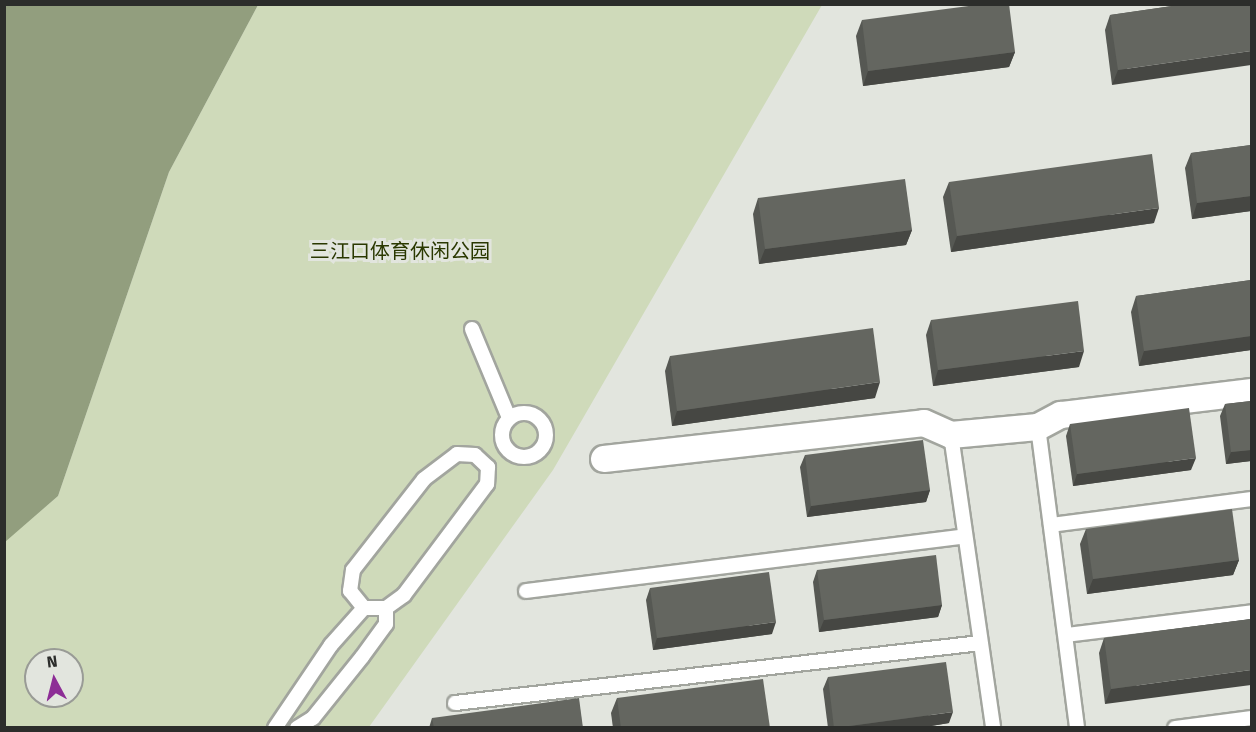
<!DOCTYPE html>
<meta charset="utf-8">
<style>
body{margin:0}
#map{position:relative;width:1256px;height:732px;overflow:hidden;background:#e2e5de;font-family:"Fira Sans","Noto Sans SC",sans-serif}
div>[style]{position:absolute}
.green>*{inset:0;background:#cfdaba}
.water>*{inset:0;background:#929e7e}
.roads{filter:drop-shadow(2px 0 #a2a59e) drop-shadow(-2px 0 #a2a59e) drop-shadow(0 2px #a2a59e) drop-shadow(0 -2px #a2a59e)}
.lane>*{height:14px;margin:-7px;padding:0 7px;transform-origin:7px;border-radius:7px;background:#fff}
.lane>.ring{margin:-7px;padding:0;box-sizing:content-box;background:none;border:14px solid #fff;border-radius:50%}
.street>*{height:26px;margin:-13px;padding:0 13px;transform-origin:13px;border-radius:13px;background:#fff}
.wall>*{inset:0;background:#565853}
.shaded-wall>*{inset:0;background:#464743}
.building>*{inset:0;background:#646660}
span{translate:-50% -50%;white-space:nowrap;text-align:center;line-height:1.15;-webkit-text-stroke:6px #e2e5de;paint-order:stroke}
.park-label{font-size:20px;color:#2a3801}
.frame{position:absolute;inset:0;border:6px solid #2c2d2b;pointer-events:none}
.north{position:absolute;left:24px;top:648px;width:60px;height:60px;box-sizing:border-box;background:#e2e5de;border:2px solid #999b96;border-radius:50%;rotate:353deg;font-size:16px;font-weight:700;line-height:24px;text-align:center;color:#2c2d2b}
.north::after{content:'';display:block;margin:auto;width:21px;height:27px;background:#8d2d96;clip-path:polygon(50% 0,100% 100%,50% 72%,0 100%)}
</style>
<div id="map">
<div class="green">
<div style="clip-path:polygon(evenodd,258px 5px,822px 5px,553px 470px,369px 727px,5px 727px,4px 542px,58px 496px,169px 172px,258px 5px,36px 660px,72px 660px,72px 696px,36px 696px,36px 660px)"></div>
</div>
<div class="water">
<div style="clip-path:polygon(5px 4px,258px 5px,169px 172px,58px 496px,5px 542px)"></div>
</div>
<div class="roads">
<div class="lane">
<div style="left:472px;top:329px;width:96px;rotate:67.4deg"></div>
<div class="ring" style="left:502px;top:413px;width:30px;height:30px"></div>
<div style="left:1038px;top:427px;width:304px;rotate:82.6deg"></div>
<div style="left:951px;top:435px;width:296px;rotate:81.8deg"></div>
<div style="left:457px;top:454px;width:18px;rotate:3deg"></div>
<div style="left:475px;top:455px;width:18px;rotate:43deg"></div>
<div style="left:488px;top:467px;width:17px;rotate:93deg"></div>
<div style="left:487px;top:484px;width:139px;rotate:126.8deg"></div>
<div style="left:404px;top:595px;width:22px;rotate:144deg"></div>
<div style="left:386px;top:608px;width:22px;rotate:180deg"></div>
<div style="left:364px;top:608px;width:22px;rotate:-129deg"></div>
<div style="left:350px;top:591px;width:21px;rotate:-82deg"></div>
<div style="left:353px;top:570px;width:115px;rotate:-52deg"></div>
<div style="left:424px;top:479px;width:41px;rotate:-37.1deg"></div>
<div style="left:1051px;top:525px;width:203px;rotate:-7.4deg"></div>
<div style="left:526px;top:591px;width:442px;rotate:-7.1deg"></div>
<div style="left:1066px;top:635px;width:187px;rotate:-7deg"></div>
<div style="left:455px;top:703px;width:529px;rotate:-6.51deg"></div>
<div style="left:275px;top:728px;width:100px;rotate:-56deg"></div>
<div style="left:331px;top:645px;width:50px;rotate:-48.3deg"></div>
<div style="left:297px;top:728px;width:19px;rotate:-32deg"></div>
<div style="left:313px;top:718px;width:78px;rotate:-51.2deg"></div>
<div style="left:362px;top:657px;width:41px;rotate:-54deg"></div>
<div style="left:386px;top:624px;width:16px;rotate:-90deg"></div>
<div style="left:1175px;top:728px;width:78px;rotate:-7.4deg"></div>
</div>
<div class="street">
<div style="left:604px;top:459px;width:322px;rotate:-6.4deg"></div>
<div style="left:924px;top:423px;width:30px;rotate:24deg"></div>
<div style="left:951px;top:435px;width:87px;rotate:-5.3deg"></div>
<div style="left:1038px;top:427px;width:26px;rotate:-28deg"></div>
<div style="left:1061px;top:415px;width:192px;rotate:-6.9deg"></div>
</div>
</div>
<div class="wall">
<div style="clip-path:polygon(1186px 4px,1112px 85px,1105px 30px,1110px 15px)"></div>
<div style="clip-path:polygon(862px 20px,1015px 52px,1009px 67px,863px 86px,856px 36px)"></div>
<div style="clip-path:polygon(1251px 145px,1251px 211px,1192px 219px,1185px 168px,1191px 153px)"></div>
<div style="clip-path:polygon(949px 182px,1154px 223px,951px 252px,943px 197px)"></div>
<div style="clip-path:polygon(758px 198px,912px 230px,906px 245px,759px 264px,753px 214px)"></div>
<div style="clip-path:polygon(1251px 280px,1251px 350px,1139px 366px,1131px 312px,1136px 296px)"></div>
<div style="clip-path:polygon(931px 320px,1079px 367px,933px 386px,926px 335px)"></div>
<div style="clip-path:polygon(670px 356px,875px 398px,672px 426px,665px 371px)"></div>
<div style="clip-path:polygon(1251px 401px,1251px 461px,1226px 464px,1220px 416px,1225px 404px)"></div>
<div style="clip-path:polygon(1070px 424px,1191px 470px,1073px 486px,1066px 436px)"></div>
<div style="clip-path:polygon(805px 455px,930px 490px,926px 502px,807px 517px,800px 467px)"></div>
<div style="clip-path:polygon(1086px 529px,1239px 560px,1233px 575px,1087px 594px,1080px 544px)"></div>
<div style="clip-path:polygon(817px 570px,942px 605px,938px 617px,819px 632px,813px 582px)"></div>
<div style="clip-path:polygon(650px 588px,772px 634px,653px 650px,646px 600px)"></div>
<div style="clip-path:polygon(1251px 619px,1105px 704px,1099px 653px,1104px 638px)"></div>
<div style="clip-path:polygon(828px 677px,949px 723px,919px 728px,828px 728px,823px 689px)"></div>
<div style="clip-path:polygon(617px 698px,770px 728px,613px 728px,611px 713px)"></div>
<div style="clip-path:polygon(432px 718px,583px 728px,429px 728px)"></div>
</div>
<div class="shaded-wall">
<div style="clip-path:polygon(1251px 51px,1251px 65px,1112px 85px,1118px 70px)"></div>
<div style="clip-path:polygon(1015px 52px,1009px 67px,863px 86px,868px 71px)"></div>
<div style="clip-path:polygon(1251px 196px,1251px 211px,1192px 219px,1197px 203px)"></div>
<div style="clip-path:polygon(1159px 208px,1154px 223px,951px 252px,957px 236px)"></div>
<div style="clip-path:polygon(912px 230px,906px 245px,759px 264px,765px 249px)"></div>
<div style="clip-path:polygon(1251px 336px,1251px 350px,1139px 366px,1144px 351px)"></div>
<div style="clip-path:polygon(1084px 351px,1079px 367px,933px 386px,938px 370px)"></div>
<div style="clip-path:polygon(880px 382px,875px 398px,672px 426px,677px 411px)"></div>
<div style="clip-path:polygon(1251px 450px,1251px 461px,1226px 464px,1231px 452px)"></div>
<div style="clip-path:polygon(1196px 458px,1191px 470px,1073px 486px,1077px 474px)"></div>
<div style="clip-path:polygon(930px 490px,926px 502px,807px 517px,811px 506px)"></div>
<div style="clip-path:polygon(1239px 560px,1233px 575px,1087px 594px,1093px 579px)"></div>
<div style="clip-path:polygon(942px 605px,938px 617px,819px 632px,824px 620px)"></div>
<div style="clip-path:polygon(776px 622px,772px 634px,653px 650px,657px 638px)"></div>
<div style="clip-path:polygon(1251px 670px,1251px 685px,1105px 704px,1111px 689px)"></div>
<div style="clip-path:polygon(953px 712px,949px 723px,919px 728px,836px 728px)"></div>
</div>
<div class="building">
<div style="clip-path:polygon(984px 4px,1009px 4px,1015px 52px,868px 71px,862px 20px)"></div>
<div style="clip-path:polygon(1186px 4px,1251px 4px,1251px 51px,1118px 70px,1110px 15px)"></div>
<div style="clip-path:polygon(1251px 145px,1251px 196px,1197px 203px,1191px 153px)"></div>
<div style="clip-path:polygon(1152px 154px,1159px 208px,957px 236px,949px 182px)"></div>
<div style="clip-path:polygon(905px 179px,912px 230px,765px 249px,758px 198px)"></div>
<div style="clip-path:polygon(1251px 280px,1251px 336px,1144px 351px,1136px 296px)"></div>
<div style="clip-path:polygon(1078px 301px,1084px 351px,938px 370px,931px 320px)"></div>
<div style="clip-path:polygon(873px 328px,880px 382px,677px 411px,670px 356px)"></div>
<div style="clip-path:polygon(1251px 401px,1251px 450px,1231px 452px,1225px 404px)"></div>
<div style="clip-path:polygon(1189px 408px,1196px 458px,1077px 474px,1070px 424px)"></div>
<div style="clip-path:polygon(923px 440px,930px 490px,811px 506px,805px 455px)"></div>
<div style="clip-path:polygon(1232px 509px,1239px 560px,1093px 579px,1086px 529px)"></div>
<div style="clip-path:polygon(936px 555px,942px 605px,824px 620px,817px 570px)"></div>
<div style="clip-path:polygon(769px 572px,776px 622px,657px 638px,650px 588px)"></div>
<div style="clip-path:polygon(1251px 619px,1251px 670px,1111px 689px,1104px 638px)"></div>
<div style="clip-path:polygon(946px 662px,953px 712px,834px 728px,828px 677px)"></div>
<div style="clip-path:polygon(763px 679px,770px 728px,621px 728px,617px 698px)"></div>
<div style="clip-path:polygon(579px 698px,583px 728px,434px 728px,432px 718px)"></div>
</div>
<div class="park-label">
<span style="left:400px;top:251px">三江口体育休闲公园</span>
</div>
<div class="frame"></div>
<div class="north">N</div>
</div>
